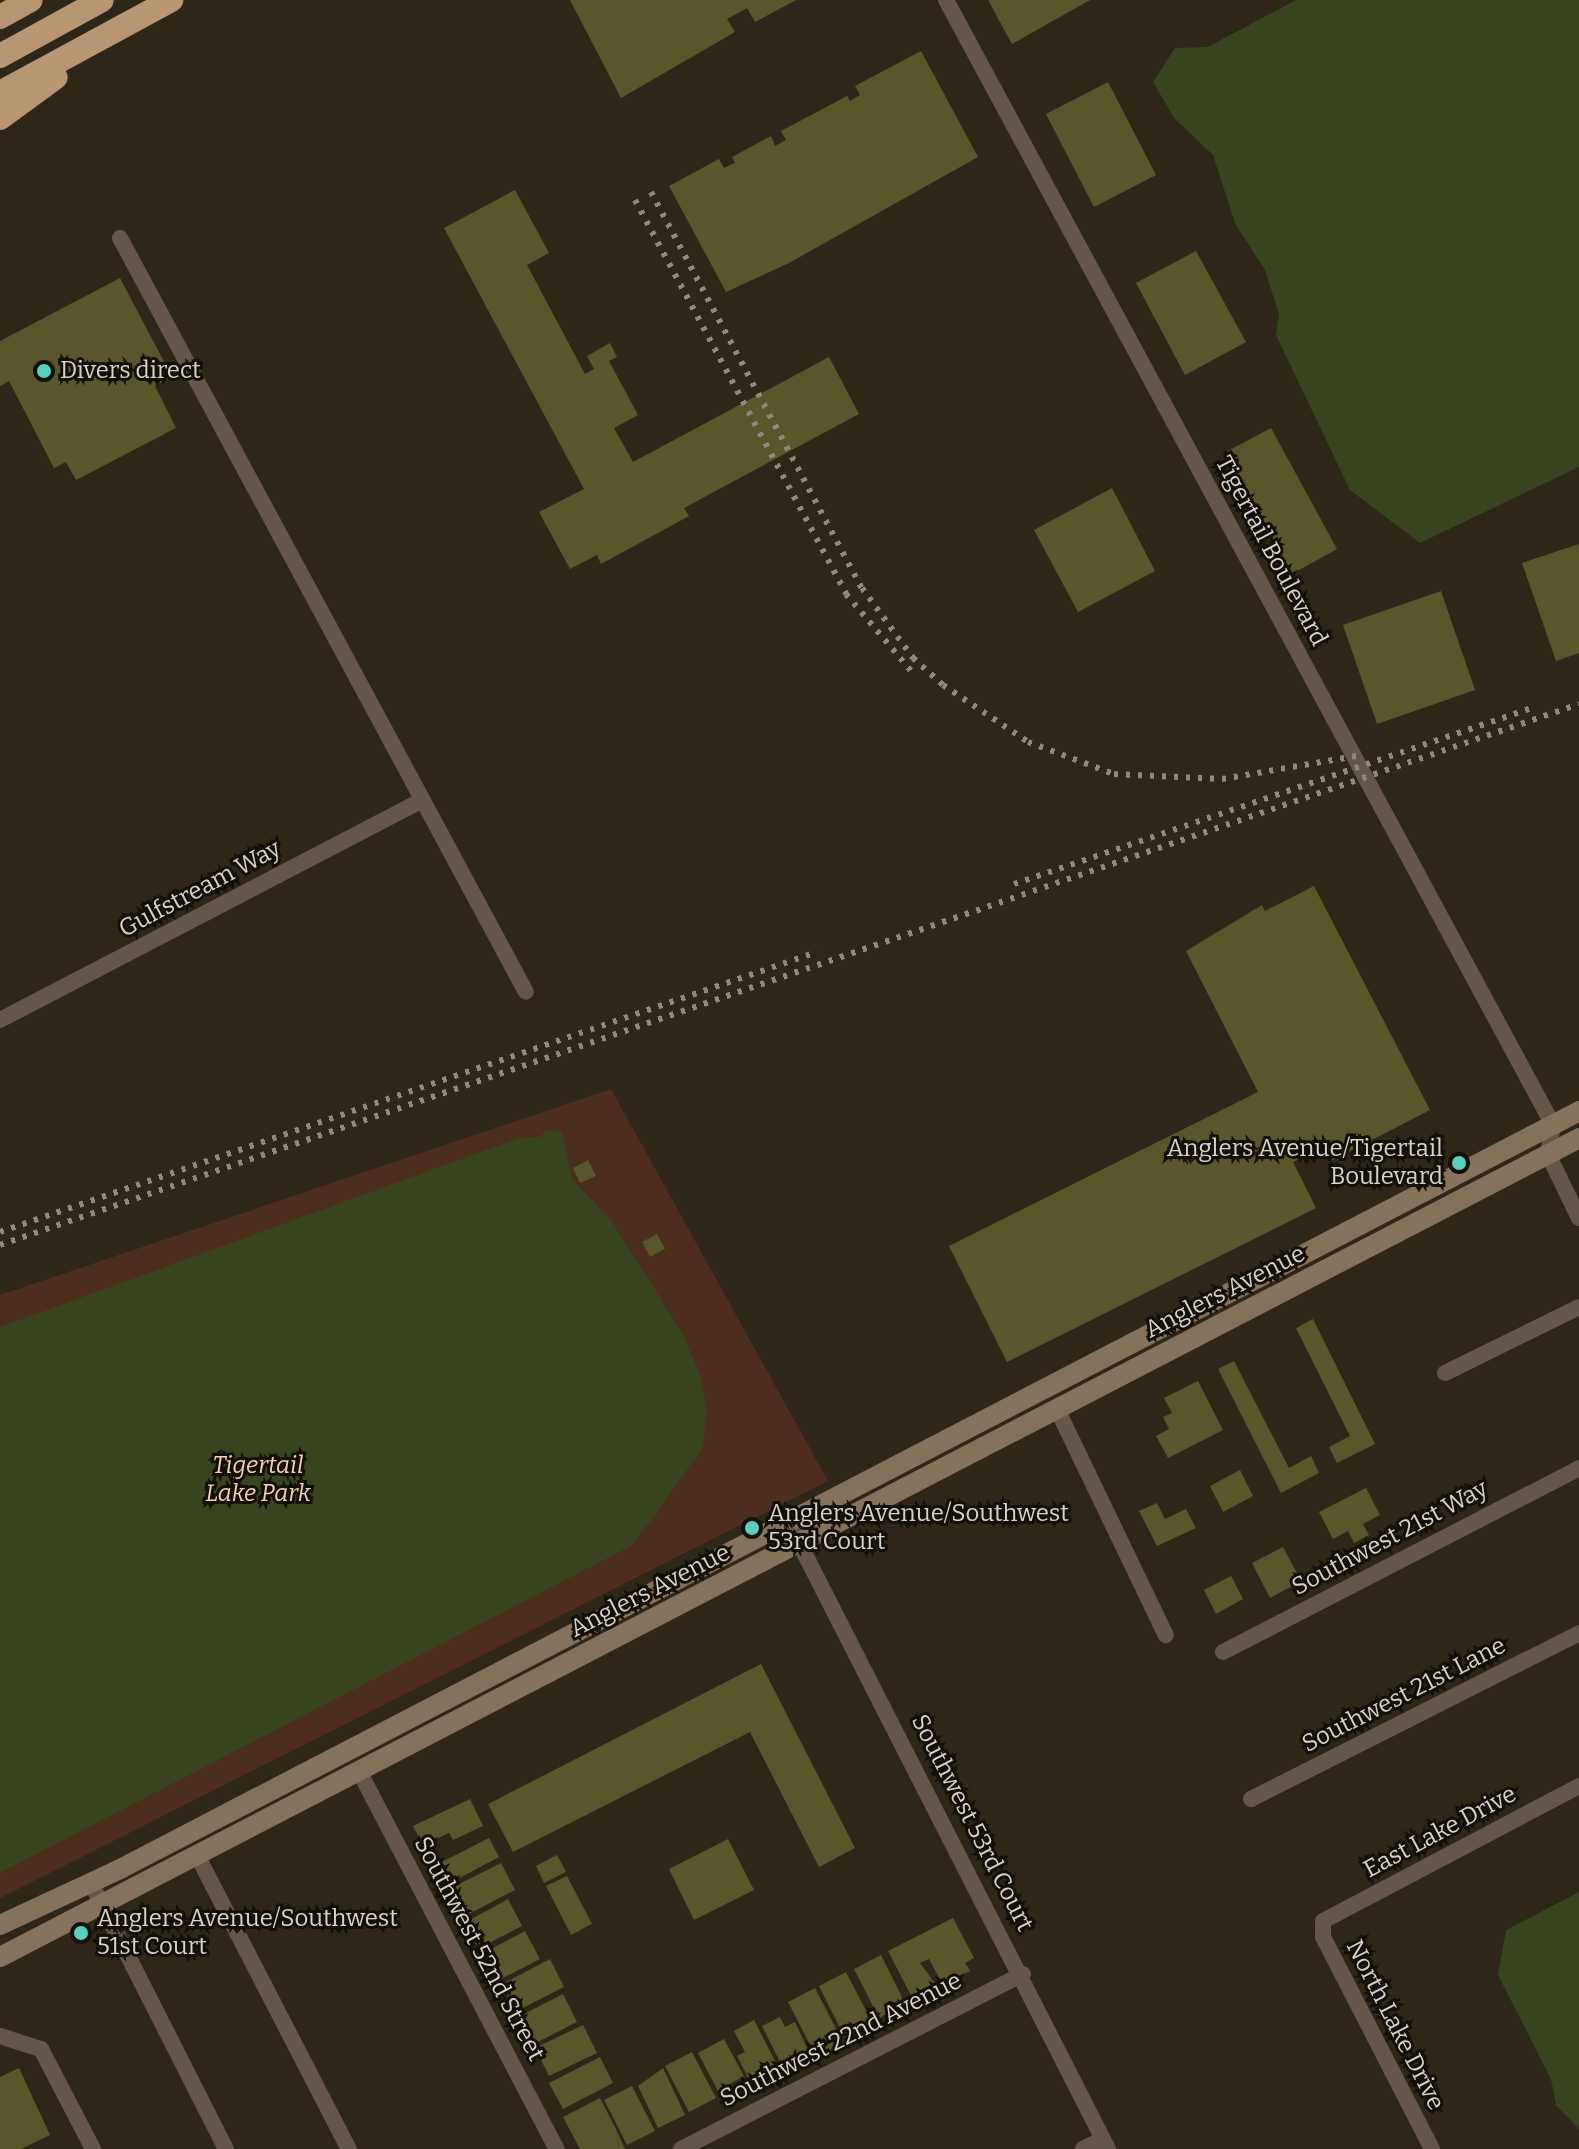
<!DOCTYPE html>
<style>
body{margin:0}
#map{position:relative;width:1579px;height:2149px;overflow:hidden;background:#2e2718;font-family:Bitter,serif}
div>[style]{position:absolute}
.green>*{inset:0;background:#4d2d1b}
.water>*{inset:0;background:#37441d}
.building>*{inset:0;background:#59562c}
.street>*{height:16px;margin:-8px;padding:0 8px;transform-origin:8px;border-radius:8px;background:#645749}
.secondary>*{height:20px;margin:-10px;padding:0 10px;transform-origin:10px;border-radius:10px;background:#86715b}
.highway>*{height:24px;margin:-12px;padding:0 12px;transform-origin:12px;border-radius:12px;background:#b89674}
.rail>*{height:6px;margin-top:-3px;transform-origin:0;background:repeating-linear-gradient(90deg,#8f8a7e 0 4px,transparent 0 12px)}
.dots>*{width:22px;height:22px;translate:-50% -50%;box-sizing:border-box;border:4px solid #13100a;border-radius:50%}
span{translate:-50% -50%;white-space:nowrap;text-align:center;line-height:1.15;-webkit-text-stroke:6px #13100a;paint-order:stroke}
.poi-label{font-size:24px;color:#d7d3ca}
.left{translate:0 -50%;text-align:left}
.right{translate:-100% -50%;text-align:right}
.street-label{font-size:24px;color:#d7d3ca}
.park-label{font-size:24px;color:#f8ceb9;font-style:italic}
</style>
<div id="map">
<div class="green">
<div style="clip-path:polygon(611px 1089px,828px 1481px,0 1898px,0 1295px)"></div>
</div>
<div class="water">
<div style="clip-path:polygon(1296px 0,1579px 0,1579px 467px,1420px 543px,1350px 490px,1276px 335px,1279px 314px,1265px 270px,1235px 223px,1213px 155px,1174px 118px,1153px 82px,1175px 48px,1208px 47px)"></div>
<div style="clip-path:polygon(546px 1130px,562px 1132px,572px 1179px,611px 1220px,681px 1331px,700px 1374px,707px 1411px,703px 1447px,656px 1514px,631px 1546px,0 1873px,0 1327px,519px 1138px,540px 1137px)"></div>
<div style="clip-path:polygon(1579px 1892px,1579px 2129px,1556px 2105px,1551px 2079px,1498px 1975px,1506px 1930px)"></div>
</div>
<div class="building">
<div style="clip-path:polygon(570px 0,796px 0,755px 22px,747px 8px,727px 19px,735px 32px,621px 98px)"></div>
<div style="clip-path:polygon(988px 0,1090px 0,1012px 44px)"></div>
<div style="clip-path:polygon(921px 51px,978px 157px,789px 263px,726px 292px,669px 186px,719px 159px,724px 168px,735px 163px,732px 157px,771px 136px,775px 146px,786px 140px,781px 131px,847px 96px,850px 101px,860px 95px,855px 86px)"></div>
<div style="clip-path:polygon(1108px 82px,1156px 175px,1094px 207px,1046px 114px)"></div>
<div style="clip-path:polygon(515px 190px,549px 253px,527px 265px,585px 374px,594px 369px,587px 356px,610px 343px,617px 357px,609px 361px,638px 415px,614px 428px,633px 462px,829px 357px,859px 414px,684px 508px,689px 516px,601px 564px,597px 555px,570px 569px,539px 512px,584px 489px,444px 228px)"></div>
<div style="clip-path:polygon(1196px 251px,1246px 342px,1185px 375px,1136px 283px)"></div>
<div style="clip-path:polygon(120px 278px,172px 377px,155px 386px,176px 428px,76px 480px,66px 462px,54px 468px,9px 381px,0 386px,0 341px)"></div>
<div style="clip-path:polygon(1271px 428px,1337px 549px,1292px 574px,1226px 452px)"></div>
<div style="clip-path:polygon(1112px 488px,1155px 571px,1078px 612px,1034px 530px)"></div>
<div style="clip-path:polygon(1579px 544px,1579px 653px,1556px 661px,1522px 563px)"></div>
<div style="clip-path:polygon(1441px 591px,1475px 690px,1377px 724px,1343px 625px)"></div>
<div style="clip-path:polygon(1314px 886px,1430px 1110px,1333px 1160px,1326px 1145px,1293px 1162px,1316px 1208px,1007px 1362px,949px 1246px,1258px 1092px,1186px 951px,1262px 905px,1265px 911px)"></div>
<div style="clip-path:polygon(588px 1160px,596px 1176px,580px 1183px,573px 1168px)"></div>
<div style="clip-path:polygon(657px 1234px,665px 1249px,650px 1257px,642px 1242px)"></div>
<div style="clip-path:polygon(1313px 1319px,1375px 1444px,1337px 1463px,1329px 1447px,1350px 1436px,1296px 1328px)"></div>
<div style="clip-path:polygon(1234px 1361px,1289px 1468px,1311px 1456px,1319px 1473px,1281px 1493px,1218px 1369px)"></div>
<div style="clip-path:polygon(1198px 1381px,1223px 1430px,1168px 1458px,1156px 1436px,1169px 1429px,1163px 1417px,1172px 1413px,1164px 1398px)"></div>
<div style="clip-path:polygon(1240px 1470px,1253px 1496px,1223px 1512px,1210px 1486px)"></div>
<div style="clip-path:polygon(1366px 1488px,1380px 1515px,1363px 1524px,1369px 1535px,1354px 1543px,1348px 1531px,1333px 1539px,1319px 1512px)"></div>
<div style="clip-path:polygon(1157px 1503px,1165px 1519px,1186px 1509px,1196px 1528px,1157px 1546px,1139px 1511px)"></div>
<div style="clip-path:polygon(1283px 1547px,1301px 1581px,1270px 1598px,1252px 1563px)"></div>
<div style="clip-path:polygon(1231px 1576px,1243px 1599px,1216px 1614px,1204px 1590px)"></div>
<div style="clip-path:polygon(761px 1664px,855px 1848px,819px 1867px,750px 1732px,513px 1852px,488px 1804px)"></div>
<div style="clip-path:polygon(470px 1799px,483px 1826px,453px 1840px,449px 1833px,423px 1845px,413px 1826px)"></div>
<div style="clip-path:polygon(489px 1838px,499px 1857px,450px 1883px,440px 1863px)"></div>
<div style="clip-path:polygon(728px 1839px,754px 1890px,694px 1920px,669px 1869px)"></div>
<div style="clip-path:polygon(557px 1855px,566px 1872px,544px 1883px,536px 1866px)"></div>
<div style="clip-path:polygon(501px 1863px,515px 1890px,461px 1918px,447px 1890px)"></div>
<div style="clip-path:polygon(567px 1876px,592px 1924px,571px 1935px,546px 1886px)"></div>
<div style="clip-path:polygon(508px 1899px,522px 1926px,481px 1947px,468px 1921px)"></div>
<div style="clip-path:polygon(953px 1918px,974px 1958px,965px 1963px,970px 1971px,943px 1985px,929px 1959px,920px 1963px,940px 1990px,915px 2003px,888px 1951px)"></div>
<div style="clip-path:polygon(525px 1931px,540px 1959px,499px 1980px,485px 1952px)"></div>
<div style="clip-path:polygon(881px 1955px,906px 2005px,879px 2018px,854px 1969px)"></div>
<div style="clip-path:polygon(550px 1959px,564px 1987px,517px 2011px,502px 1984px)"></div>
<div style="clip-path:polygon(846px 1972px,874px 2026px,846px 2040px,819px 1986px)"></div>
<div style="clip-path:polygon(815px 1988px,844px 2044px,817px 2058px,788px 2002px)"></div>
<div style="clip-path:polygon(563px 1994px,577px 2022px,530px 2046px,516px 2018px)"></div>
<div style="clip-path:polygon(780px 2017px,785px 2027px,795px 2022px,810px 2054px,783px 2068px,762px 2026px)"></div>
<div style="clip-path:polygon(754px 2020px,779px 2069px,751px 2083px,737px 2056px,745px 2052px,734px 2031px)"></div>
<div style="clip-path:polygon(583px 2025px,597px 2053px,549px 2076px,535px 2048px)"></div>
<div style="clip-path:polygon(724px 2039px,744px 2076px,718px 2091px,698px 2053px)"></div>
<div style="clip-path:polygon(692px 2052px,716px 2098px,689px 2112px,665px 2066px)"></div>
<div style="clip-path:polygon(600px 2057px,613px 2083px,563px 2109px,549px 2083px)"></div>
<div style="clip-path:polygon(19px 2068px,50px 2135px,21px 2149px,0 2149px,0 2077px)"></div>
<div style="clip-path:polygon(663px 2068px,685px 2115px,658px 2128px,638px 2086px)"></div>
<div style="clip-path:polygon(632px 2086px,655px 2131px,627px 2145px,604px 2100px)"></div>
<div style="clip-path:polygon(600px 2098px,615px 2127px,625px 2149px,580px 2149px,563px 2117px)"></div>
</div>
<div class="street">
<div style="left:946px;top:0;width:1278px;rotate:61.65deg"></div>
<div style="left:1553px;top:1125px;width:29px;rotate:100deg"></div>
<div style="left:1548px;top:1154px;width:71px;rotate:64.2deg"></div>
<div style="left:120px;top:238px;width:856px;rotate:61.7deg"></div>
<div style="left:0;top:1020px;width:476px;rotate:-27.5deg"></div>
<div style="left:1445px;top:1373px;width:149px;rotate:-26.2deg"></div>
<div style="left:1057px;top:1409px;width:251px;rotate:64.3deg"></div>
<div style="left:788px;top:1521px;width:705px;rotate:63deg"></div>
<div style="left:1223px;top:1652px;width:401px;rotate:-27.3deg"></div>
<div style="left:359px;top:1771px;width:427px;rotate:62.4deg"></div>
<div style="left:1251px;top:1799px;width:368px;rotate:-26.8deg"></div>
<div style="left:197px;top:1855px;width:331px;rotate:62.7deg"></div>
<div style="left:91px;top:1883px;width:298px;rotate:63.1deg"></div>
<div style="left:0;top:2036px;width:43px;rotate:17.6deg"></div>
<div style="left:41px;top:2049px;width:113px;rotate:62.5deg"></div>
<div style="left:681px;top:2149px;width:384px;rotate:-27.1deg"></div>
<div style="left:1083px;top:2149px;width:22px;rotate:-27deg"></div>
<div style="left:1432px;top:2149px;width:238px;rotate:-117.2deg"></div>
<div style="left:1323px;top:1937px;width:16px;rotate:-90deg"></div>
<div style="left:1323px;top:1921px;width:289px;rotate:-27.8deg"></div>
</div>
<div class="secondary">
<div style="left:0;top:1925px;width:135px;rotate:-25deg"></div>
<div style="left:122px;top:1868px;width:1642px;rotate:-27.45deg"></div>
<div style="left:0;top:1957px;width:1779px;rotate:-27.41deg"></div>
</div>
<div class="highway">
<div style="left:0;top:17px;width:35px;rotate:-29deg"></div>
<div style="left:0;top:56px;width:116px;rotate:-28.8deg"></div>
<div style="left:0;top:93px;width:195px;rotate:-28.5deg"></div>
<div style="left:0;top:118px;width:69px;rotate:-36.2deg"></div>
</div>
<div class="rail">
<div style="left:651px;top:192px;width:449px;rotate:62deg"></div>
<div style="left:862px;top:588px;width:87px;rotate:53.9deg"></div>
<div style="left:913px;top:658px;width:40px;rotate:42deg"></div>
<div style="left:943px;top:685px;width:102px;rotate:33.8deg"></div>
<div style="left:1028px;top:742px;width:92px;rotate:20.4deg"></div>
<div style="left:1114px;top:774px;width:108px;rotate:2.7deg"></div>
<div style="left:1222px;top:779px;width:142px;rotate:-9.7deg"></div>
<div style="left:635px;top:200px;width:447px;rotate:61.8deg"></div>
<div style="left:846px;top:594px;width:101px;rotate:49.8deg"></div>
<div style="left:1014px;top:884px;width:544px;rotate:-18.77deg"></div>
<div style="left:0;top:1232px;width:864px;rotate:-18.92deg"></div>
<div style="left:0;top:1245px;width:1669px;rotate:-18.91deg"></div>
</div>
<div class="dots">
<div style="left:44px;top:371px;background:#5acebc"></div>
<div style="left:1459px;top:1163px;background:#5acebc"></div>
<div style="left:752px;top:1528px;background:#5acebc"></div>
<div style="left:81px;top:1933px;background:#5acebc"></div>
</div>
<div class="poi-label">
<span class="left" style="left:60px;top:371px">Divers direct</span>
<span class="right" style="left:1443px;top:1163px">Anglers Avenue/Tigertail<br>Boulevard</span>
<span class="left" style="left:768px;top:1528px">Anglers Avenue/Southwest<br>53rd Court</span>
<span class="left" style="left:97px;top:1933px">Anglers Avenue/Southwest<br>51st Court</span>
</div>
<div class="street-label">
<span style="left:1271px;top:551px;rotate:62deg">Tigertail Boulevard</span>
<span style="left:200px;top:889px;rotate:-28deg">Gulfstream Way</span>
<span style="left:1225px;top:1292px;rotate:-27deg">Anglers Avenue</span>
<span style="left:1390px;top:1538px;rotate:-28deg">Southwest 21st Way</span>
<span style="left:650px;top:1591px;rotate:-27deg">Anglers Avenue</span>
<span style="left:1404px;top:1695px;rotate:-27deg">Southwest 21st Lane</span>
<span style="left:972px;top:1823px;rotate:63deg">Southwest 53rd Court</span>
<span style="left:1440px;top:1832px;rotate:-28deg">East Lake Drive</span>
<span style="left:479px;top:1949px;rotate:62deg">Southwest 52nd Street</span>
<span style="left:1395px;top:2025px;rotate:63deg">North Lake Drive</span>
<span style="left:841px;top:2040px;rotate:-27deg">Southwest 22nd Avenue</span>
</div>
<div class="park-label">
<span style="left:258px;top:1480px">Tigertail<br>Lake Park</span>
</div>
</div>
